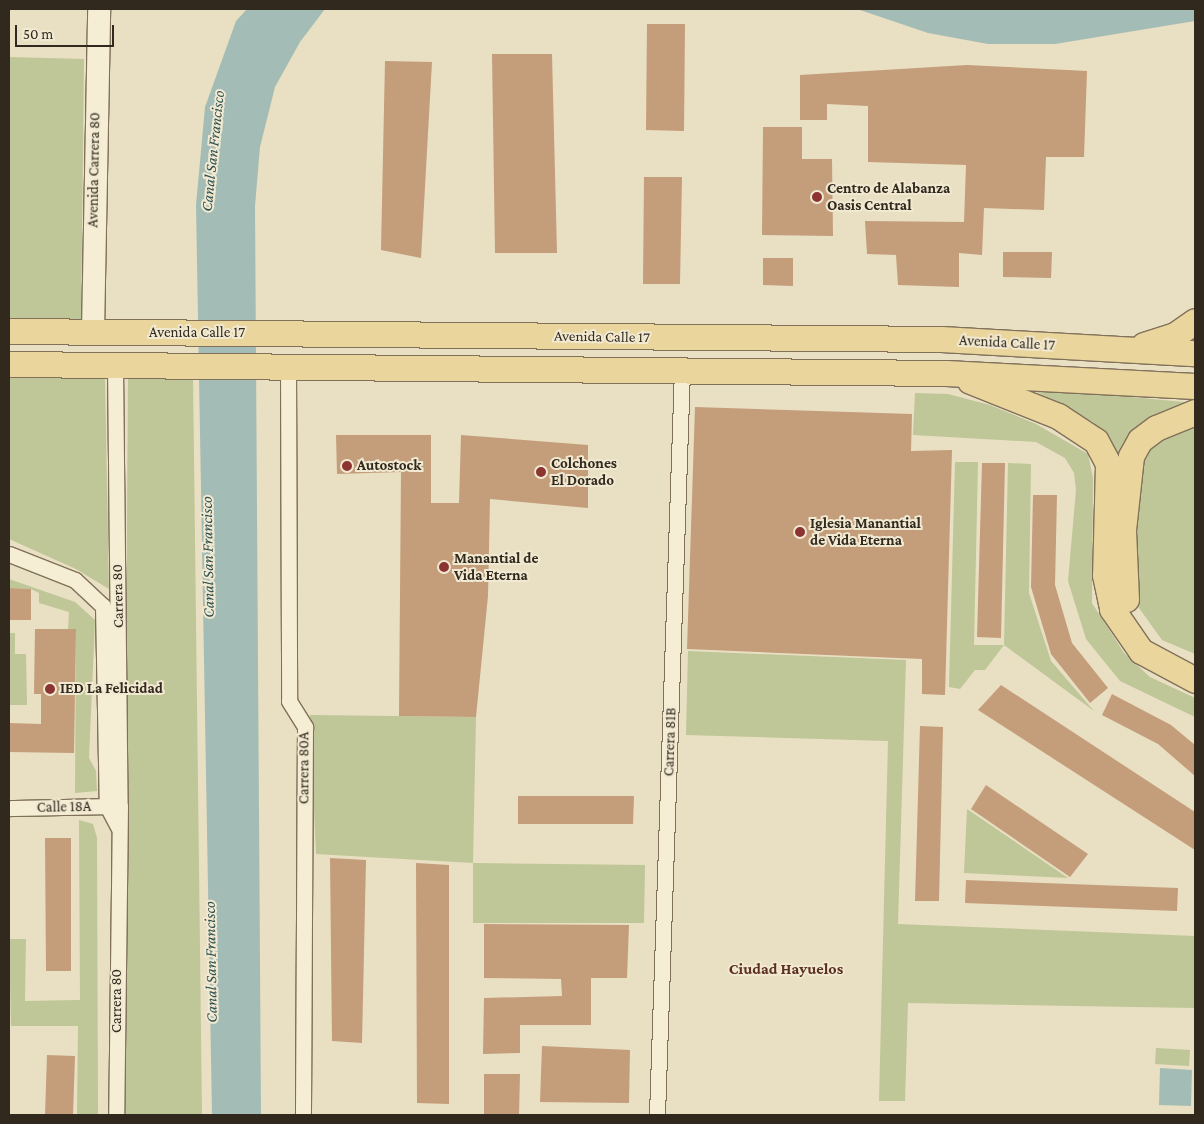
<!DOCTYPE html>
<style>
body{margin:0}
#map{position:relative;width:1204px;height:1124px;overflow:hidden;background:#e9dfc2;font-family:"Crimson Pro",serif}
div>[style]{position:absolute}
.green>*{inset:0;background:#bfc697}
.water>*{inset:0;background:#a4bcb6}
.building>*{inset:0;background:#c49d7b}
.roads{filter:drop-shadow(1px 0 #81715b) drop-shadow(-1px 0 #81715b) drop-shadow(0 1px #81715b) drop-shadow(0 -1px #81715b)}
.street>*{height:15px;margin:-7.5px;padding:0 7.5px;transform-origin:7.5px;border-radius:7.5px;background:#f5edd4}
.secondary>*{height:22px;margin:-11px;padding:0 11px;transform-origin:11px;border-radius:11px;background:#f5edd4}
.primary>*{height:25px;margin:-12.5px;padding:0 12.5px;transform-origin:12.5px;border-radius:12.5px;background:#ead59d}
.dots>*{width:14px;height:14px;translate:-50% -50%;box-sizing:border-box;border:2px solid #f1e9d1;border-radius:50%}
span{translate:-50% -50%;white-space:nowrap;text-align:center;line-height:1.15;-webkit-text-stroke:4px #f1e9d1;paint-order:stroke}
.street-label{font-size:15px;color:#32291e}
.poi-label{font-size:15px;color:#32291e;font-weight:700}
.left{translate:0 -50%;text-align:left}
.water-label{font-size:16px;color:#2e5150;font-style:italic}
.neighbourhood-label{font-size:16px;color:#5b3021;font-weight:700}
.frame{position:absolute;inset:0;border:10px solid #32291e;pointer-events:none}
.scale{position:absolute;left:15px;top:25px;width:99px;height:22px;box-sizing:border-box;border:2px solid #32291e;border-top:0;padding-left:6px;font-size:15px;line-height:18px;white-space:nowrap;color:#32291e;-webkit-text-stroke:4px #f1e9d1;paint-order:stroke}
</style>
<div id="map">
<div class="green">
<div style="clip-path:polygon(9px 57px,84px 59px,81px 322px,9px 321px)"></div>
<div style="clip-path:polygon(193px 375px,202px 1115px,123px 1115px,128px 376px)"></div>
<div style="clip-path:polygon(9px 378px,105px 378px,109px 589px,76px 569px,9px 539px)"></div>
<div style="clip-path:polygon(1027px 387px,1194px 403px,1118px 478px,1105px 435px,1093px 422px)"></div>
<div style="clip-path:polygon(915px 393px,948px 394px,990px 405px,1036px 424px,1088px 454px,1093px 478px,1092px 603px,1124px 653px,1150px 677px,1195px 698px,1195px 717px,1120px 681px,1086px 639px,1068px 581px,1076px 490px,1074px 473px,1065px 458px,1036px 442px,913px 435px)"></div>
<div style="clip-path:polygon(1195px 420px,1195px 654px,1162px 640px,1134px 601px,1135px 462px,1151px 439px)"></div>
<div style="clip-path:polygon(955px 462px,978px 462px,974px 645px,1004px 645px,1008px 463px,1031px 464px,1029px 593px,1051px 661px,1094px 711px,1004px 645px,985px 670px,975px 670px,960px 689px,949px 687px)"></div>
<div style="clip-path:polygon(9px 579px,75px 602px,95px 620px,89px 758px,96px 771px,97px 791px,75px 793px,76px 630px,68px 629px,69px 612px,39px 603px,39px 593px,31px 589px,9px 588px)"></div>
<div style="clip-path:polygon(9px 633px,15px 633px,15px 654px,26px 654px,27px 705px,9px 705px)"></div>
<div style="clip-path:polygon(688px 651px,906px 660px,898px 924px,1195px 936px,1195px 1008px,908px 1003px,905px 1101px,879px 1101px,888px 741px,686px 735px)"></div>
<div style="clip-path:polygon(310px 715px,476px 717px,473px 863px,645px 865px,644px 923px,473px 923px,473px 863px,316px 854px)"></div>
<div style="clip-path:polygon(967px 809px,1068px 878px,964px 873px)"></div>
<div style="clip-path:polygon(79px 820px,93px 824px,97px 838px,98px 1115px,77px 1115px,78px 1026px,11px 1026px,9px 939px,26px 939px,25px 1001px,80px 1000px)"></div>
<div style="clip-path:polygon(1156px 1048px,1190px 1050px,1189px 1066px,1155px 1064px)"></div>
</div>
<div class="water">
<div style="clip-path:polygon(247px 9px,325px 9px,300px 42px,275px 87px,260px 147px,255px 206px,261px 1115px,212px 1115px,196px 205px,205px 107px,236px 21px)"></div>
<div style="clip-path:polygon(857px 9px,1195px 9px,1195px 21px,1055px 44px,988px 44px,928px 33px)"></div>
<div style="clip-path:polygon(1160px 1068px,1192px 1070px,1191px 1106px,1159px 1105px)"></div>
</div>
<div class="building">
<div style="clip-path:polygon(647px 24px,685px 24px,684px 131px,646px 130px)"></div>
<div style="clip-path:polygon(492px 54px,552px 54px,557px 253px,495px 253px)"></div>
<div style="clip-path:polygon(385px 61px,432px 62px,421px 258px,381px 250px)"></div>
<div style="clip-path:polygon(967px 65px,1087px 71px,1084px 157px,1046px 157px,1044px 210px,984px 208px,982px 255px,959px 253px,959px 287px,898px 285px,896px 255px,867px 254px,865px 221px,964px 222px,966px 165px,868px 162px,868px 106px,827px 104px,827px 120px,800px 120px,800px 75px)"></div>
<div style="clip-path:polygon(763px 127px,802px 127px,802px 159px,832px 159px,833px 236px,762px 235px)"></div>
<div style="clip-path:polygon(644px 177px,682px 177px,680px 284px,643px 284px)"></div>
<div style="clip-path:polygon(1003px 252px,1052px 252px,1051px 278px,1003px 277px)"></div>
<div style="clip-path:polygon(763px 258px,793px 258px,793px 286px,763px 285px)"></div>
<div style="clip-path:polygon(695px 407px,912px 414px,911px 451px,952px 450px,945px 695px,922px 694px,922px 659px,687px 649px)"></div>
<div style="clip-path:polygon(336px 435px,431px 435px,431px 503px,459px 503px,461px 435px,588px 445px,588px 508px,490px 499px,488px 596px,476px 717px,399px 716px,401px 472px,337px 474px)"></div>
<div style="clip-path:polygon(982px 463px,1005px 463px,1001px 638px,977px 637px)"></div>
<div style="clip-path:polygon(1033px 495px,1057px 495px,1055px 585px,1072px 643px,1108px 688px,1090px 703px,1051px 654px,1031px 587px)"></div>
<div style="clip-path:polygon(9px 588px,31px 589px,31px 620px,9px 620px)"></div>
<div style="clip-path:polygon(35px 629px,76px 629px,74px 753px,9px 752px,9px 723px,41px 724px,41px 694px,34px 694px)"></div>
<div style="clip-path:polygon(1001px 685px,1195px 812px,1195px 850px,978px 710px)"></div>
<div style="clip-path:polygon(1112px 694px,1171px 725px,1195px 745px,1195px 776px,1158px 744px,1102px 715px)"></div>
<div style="clip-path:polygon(920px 726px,943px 727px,939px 901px,915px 901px)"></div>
<div style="clip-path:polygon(986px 785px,1088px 854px,1070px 877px,971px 809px)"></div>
<div style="clip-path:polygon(518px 796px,634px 796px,633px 824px,518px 824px)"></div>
<div style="clip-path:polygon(45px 838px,71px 838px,71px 971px,46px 971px)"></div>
<div style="clip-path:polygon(330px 858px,366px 860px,362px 1043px,332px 1041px)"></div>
<div style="clip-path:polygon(416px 863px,449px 865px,449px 1104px,417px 1103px)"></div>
<div style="clip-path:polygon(966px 880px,1178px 888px,1177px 911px,965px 903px)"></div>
<div style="clip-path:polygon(484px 924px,629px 925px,627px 978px,591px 978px,591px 1025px,520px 1025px,520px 1053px,483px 1054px,484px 998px,562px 996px,561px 979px,484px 978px)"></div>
<div style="clip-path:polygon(542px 1046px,630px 1050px,629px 1103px,540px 1102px)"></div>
<div style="clip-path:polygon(47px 1055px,75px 1056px,73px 1115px,45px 1115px)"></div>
<div style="clip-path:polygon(484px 1074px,520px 1074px,519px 1115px,484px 1115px)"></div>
</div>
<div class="roads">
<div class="street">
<div style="left:115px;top:365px;width:441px;rotate:89.4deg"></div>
<div style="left:120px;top:806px;width:309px;rotate:90.7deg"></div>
<div style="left:288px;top:366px;width:335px;rotate:89.8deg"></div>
<div style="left:289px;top:701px;width:31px;rotate:58deg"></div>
<div style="left:305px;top:727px;width:388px;rotate:90.3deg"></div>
<div style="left:9px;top:554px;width:71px;rotate:21.5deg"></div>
<div style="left:75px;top:580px;width:38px;rotate:43deg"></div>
<div style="left:103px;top:606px;width:200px;rotate:88.9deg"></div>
<div style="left:107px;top:806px;width:24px;rotate:62deg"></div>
<div style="left:9px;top:808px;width:108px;rotate:-1.1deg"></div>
<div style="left:657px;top:1115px;width:745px;rotate:-88.08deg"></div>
</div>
<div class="secondary">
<div style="left:93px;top:332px;width:323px;rotate:-88.9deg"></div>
</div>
<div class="primary">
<div style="left:9px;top:331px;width:932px;rotate:0.49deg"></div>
<div style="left:941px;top:339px;width:254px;rotate:3.2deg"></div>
<div style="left:1144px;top:345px;width:33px;rotate:-18deg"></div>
<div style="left:1175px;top:335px;width:24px;rotate:-35deg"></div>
<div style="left:9px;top:364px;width:937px;rotate:0.55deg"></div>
<div style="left:946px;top:373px;width:249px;rotate:3deg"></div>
<div style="left:970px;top:381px;width:95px;rotate:21.7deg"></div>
<div style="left:1058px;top:416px;width:45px;rotate:33.3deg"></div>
<div style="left:1096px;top:441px;width:26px;rotate:62deg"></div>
<div style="left:1108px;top:464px;width:111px;rotate:91.5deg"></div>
<div style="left:1105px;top:575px;width:35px;rotate:78deg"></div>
<div style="left:1112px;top:609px;width:51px;rotate:55.4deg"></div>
<div style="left:1141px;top:651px;width:61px;rotate:28.2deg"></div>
<div style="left:1126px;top:599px;width:69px;rotate:-92.5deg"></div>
<div style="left:1123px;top:530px;width:74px;rotate:-83.8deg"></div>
<div style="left:1131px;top:456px;width:18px;rotate:-61deg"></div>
<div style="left:1140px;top:440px;width:20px;rotate:-37deg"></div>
<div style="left:1156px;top:428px;width:42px;rotate:-22.3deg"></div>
</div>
</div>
<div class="dots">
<div style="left:817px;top:197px;background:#8b3431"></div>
<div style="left:347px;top:466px;background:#8b3431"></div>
<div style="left:541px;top:472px;background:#8b3431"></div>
<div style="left:800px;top:532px;background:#8b3431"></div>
<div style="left:444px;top:567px;background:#8b3431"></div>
<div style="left:50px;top:689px;background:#8b3431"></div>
</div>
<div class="street-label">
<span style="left:94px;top:170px;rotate:-89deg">Avenida Carrera 80</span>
<span style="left:197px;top:333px">Avenida Calle 17</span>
<span style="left:602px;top:337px;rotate:1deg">Avenida Calle 17</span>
<span style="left:1007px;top:343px;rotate:3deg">Avenida Calle 17</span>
<span style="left:118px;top:596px;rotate:-91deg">Carrera 80</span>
<span style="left:670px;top:742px;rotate:-88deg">Carrera 81B</span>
<span style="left:304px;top:768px;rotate:-90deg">Carrera 80A</span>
<span style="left:64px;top:807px;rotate:-1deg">Calle 18A</span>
<span style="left:117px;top:1001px;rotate:-90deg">Carrera 80</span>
</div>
<div class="poi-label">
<span class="left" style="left:827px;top:197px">Centro de Alabanza<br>Oasis Central</span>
<span class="left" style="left:551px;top:472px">Colchones<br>El Dorado</span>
<span class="left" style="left:357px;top:466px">Autostock</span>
<span class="left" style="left:810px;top:532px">Iglesia Manantial<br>de Vida Eterna</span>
<span class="left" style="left:454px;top:567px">Manantial de<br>Vida Eterna</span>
<span class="left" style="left:60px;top:689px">IED La Felicidad</span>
</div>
<div class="water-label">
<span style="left:213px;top:151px;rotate:-84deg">Canal San Francisco</span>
<span style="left:208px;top:557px;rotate:-91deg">Canal San Francisco</span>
<span style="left:211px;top:962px;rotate:-91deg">Canal San Francisco</span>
</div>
<div class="neighbourhood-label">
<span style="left:786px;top:969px">Ciudad Hayuelos</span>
</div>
<div class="frame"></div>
<div class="scale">50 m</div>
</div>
